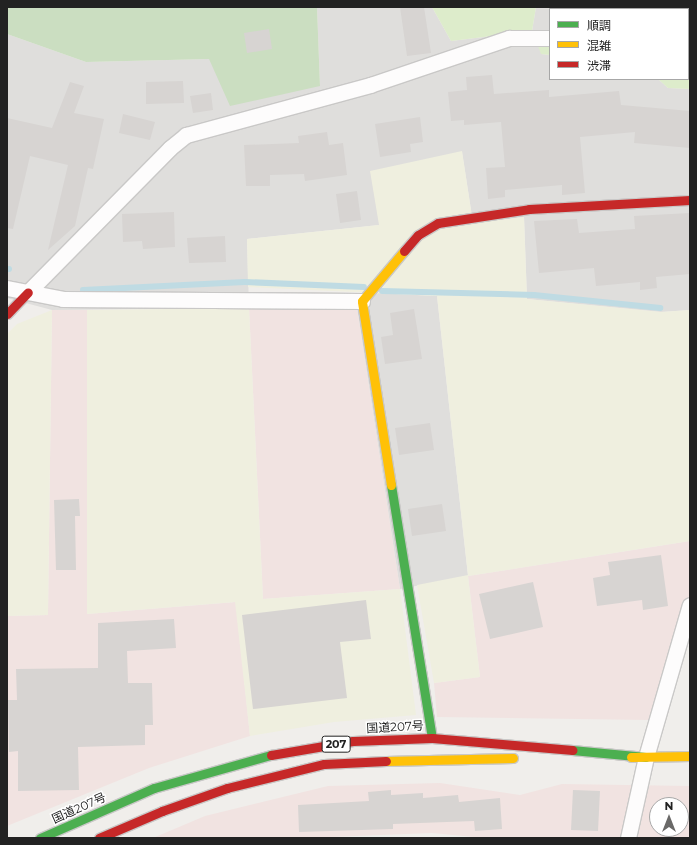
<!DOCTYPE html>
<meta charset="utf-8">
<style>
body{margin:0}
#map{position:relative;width:697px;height:845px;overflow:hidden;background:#f0eeeb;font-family:Montserrat,"Noto Sans JP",sans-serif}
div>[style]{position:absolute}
.residential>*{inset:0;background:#dfdedc}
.commercial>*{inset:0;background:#f1e3e1}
.farmland>*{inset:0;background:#efefdf}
.grass>*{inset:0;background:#ddeccb}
.forest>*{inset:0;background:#cbdec1}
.stream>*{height:6px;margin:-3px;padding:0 3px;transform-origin:3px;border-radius:3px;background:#bfdbe3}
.building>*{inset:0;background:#d7d4d2}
.roads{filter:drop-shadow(1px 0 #c9c8c7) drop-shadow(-1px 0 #c9c8c7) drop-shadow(0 1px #c9c8c7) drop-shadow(0 -1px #c9c8c7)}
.street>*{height:15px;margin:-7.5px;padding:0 7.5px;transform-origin:7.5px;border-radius:7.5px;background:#fdfcfc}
.fast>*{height:9px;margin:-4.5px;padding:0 4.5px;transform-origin:4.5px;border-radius:4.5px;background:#4caf50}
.slow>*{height:9px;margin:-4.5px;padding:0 4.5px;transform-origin:4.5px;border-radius:4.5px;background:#ffc107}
.jam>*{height:9px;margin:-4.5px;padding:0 4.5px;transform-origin:4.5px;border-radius:4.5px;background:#c62828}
span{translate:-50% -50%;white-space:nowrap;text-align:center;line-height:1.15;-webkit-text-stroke:3px #fff;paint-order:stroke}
.shield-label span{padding:1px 3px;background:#fff;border:1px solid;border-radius:3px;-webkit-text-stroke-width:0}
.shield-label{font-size:11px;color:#222;font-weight:700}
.street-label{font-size:12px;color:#222}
.frame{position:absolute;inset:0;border:8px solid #222;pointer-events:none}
.legend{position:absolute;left:549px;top:8px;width:140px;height:72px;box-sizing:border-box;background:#fff;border:1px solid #a7a7a7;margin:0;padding:5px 7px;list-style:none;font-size:12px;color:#222}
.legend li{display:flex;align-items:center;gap:8px;height:20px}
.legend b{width:20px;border:1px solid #a7a7a7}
.north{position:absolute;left:649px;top:797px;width:40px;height:40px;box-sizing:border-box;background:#fff;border:1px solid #a7a7a7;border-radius:50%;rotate:0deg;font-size:11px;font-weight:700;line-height:16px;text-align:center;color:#222}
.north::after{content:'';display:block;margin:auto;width:14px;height:18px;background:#6a6968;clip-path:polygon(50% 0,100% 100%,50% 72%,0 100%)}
</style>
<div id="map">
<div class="residential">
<div style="clip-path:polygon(317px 7px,432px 7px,451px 41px,532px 31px,536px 7px,664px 7px,550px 9px,550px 31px,541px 54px,550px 55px,550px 79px,658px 79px,668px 88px,690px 89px,690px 310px,661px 312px,527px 299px,524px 217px,473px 223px,462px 152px,379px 225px,247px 239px,249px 308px,52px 310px,7px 298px,7px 34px,86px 62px,209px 59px,320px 86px)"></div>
<div style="clip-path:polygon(378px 293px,437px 296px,468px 576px,400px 589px,357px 309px)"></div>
</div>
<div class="commercial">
<div style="clip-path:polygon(249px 308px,357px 309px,400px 589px,263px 599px)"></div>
<div style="clip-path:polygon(52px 310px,87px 310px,87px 614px,236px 602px,250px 736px,149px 768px,7px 826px,7px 616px,48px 615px)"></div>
<div style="clip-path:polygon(690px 541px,690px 601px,683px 603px,649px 720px,437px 717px,434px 683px,480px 677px,468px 576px)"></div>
<div style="clip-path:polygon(evenodd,440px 783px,520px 795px,562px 784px,690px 786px,690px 838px,484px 838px,432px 833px,305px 838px,153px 838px,205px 816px,328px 786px,440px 783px,657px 805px,681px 805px,681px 829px,657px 829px,657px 805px)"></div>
</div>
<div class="farmland">
<div style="clip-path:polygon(462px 151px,473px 223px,524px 217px,527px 299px,661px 312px,690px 310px,690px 541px,468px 576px,480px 677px,434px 683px,417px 585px,468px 575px,437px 296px,248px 287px,247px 239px,379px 225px,370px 171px)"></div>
<div style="clip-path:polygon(249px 308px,263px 599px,400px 589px,416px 715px,334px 722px,250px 736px,235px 602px,87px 614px,87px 310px)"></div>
<div style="clip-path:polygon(52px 310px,48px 615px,7px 616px,7px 334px,17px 324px)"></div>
</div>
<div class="grass">
<div style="clip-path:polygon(432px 7px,536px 7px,532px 31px,550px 31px,550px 55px,541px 54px,532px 31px,451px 41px)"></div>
<div style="clip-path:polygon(664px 7px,690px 7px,690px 89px,668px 88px,658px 79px,688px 79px,688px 9px,664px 9px)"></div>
</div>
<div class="forest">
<div style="clip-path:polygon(7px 7px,317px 7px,320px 86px,230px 106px,209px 59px,86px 62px,7px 34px)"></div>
</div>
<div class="stream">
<div style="left:7px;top:269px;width:2px"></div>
<div style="left:83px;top:290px;width:162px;rotate:-2.8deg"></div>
<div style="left:245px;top:282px;width:119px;rotate:2.4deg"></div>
<div style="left:382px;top:291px;width:152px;rotate:1.5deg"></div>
<div style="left:534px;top:295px;width:127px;rotate:5.9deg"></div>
</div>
<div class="building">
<div style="clip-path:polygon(400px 7px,424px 7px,431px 53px,407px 56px)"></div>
<div style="clip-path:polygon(269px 29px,272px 49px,247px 53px,244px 33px)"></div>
<div style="clip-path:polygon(492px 75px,494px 94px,549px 90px,549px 97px,619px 91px,621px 105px,690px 111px,690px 148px,634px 143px,635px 132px,580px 137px,585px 193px,562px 195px,562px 185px,505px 190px,505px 197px,488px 199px,486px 168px,505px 167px,501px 122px,464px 125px,464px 120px,451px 121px,448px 92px,467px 90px,466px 77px)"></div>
<div style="clip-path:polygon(183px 81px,184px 103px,146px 104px,146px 82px)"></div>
<div style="clip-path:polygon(70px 82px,84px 86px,74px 113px,104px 119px,93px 169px,88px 168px,75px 226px,48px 250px,68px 165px,30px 156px,13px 229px,7px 228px,7px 118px,52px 128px)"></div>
<div style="clip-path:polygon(211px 93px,213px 110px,193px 113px,190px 96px)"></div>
<div style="clip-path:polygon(123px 114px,155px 122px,150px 140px,119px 133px)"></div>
<div style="clip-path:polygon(420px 117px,423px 142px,410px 144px,411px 152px,380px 157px,375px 124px)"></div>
<div style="clip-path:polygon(327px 132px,329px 145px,343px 143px,347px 175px,305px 181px,304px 174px,270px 175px,270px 186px,246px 186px,244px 145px,299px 143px,298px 136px)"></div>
<div style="clip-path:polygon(357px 191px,361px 220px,340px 223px,336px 194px)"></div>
<div style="clip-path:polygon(174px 212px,175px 247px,143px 249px,142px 241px,123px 242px,122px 214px)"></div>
<div style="clip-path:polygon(690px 213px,690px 274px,656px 277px,657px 288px,640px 290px,640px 282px,596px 286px,594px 268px,539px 273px,534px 221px,577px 219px,579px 233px,635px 229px,634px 216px)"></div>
<div style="clip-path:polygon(225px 236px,226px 262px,189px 263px,187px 238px)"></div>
<div style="clip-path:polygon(414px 309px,422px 359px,385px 364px,381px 337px,393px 335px,390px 313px)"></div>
<div style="clip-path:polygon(430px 423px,434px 450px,399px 455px,395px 428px)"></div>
<div style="clip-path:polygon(79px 499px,80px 516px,75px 516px,76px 570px,56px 570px,54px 500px)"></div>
<div style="clip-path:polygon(442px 504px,446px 531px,412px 536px,408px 509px)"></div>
<div style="clip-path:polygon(661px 555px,668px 606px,643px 610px,642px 600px,597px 606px,593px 578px,610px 575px,608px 562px)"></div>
<div style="clip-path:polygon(533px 582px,543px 627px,490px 639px,479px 594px)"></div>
<div style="clip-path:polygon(366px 600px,371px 639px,340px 642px,347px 698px,253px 709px,242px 615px)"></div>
<div style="clip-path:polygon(174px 619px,176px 648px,127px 651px,128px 683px,152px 683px,153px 725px,145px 725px,145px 745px,78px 747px,79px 790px,18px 791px,18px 751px,9px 752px,8px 700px,17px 700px,16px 669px,98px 668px,98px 623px)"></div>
<div style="clip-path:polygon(391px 790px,391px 795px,423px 793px,423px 798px,458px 795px,459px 802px,500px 798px,502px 829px,475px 831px,474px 821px,393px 824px,393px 829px,299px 832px,298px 805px,369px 801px,368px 792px)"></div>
<div style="clip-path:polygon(573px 790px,600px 791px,598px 831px,571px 830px)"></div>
</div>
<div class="roads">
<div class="street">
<div style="left:688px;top:37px;width:2px"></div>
<div style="left:7px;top:288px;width:57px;rotate:11.1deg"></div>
<div style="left:63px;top:299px;width:299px;rotate:0.4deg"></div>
<div style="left:28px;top:292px;width:202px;rotate:-45.4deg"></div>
<div style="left:170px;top:148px;width:21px;rotate:-39deg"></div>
<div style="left:186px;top:135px;width:191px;rotate:-15.2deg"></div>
<div style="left:370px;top:85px;width:147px;rotate:-18.7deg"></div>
<div style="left:509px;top:38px;width:41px"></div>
<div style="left:628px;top:838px;width:83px;rotate:-77.5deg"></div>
<div style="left:646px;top:757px;width:158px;rotate:-73.9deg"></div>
</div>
<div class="fast">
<div style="left:391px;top:485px;width:256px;rotate:80.8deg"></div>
<div style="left:572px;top:750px;width:74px;rotate:5.4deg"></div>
<div style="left:40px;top:838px;width:124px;rotate:-23.7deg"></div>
<div style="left:154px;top:788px;width:122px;rotate:-15.8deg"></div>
</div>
<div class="slow">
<div style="left:391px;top:485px;width:186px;rotate:-99deg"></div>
<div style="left:362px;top:301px;width:65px;rotate:-50deg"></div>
<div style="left:631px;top:757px;width:59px;rotate:-1deg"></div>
<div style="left:386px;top:761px;width:127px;rotate:-1.4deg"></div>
</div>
<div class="jam">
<div style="left:404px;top:251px;width:21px;rotate:-49deg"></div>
<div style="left:418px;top:235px;width:23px;rotate:-31deg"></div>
<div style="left:438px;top:223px;width:92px;rotate:-8.7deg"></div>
<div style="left:529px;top:209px;width:161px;rotate:-3.2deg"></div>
<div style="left:7px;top:314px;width:30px;rotate:-46deg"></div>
<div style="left:271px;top:755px;width:83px;rotate:-9.7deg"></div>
<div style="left:353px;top:741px;width:79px;rotate:-2.2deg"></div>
<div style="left:432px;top:738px;width:141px;rotate:4.9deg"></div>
<div style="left:99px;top:838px;width:69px;rotate:-23.2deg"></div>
<div style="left:162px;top:811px;width:69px;rotate:-19.5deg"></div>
<div style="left:227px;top:788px;width:100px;rotate:-13.9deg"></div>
<div style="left:324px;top:764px;width:62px;rotate:-2.8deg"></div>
</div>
</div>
<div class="shield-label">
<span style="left:336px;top:744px">207</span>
</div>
<div class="street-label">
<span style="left:395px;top:727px;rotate:-3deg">国道207号</span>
<span style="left:79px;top:808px;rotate:-24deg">国道207号</span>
</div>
<div class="frame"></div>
<ul class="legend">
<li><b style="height:5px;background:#4caf50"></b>順調</li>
<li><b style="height:5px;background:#ffc107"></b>混雑</li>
<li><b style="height:5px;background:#c62828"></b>渋滞</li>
</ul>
<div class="north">N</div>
</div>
